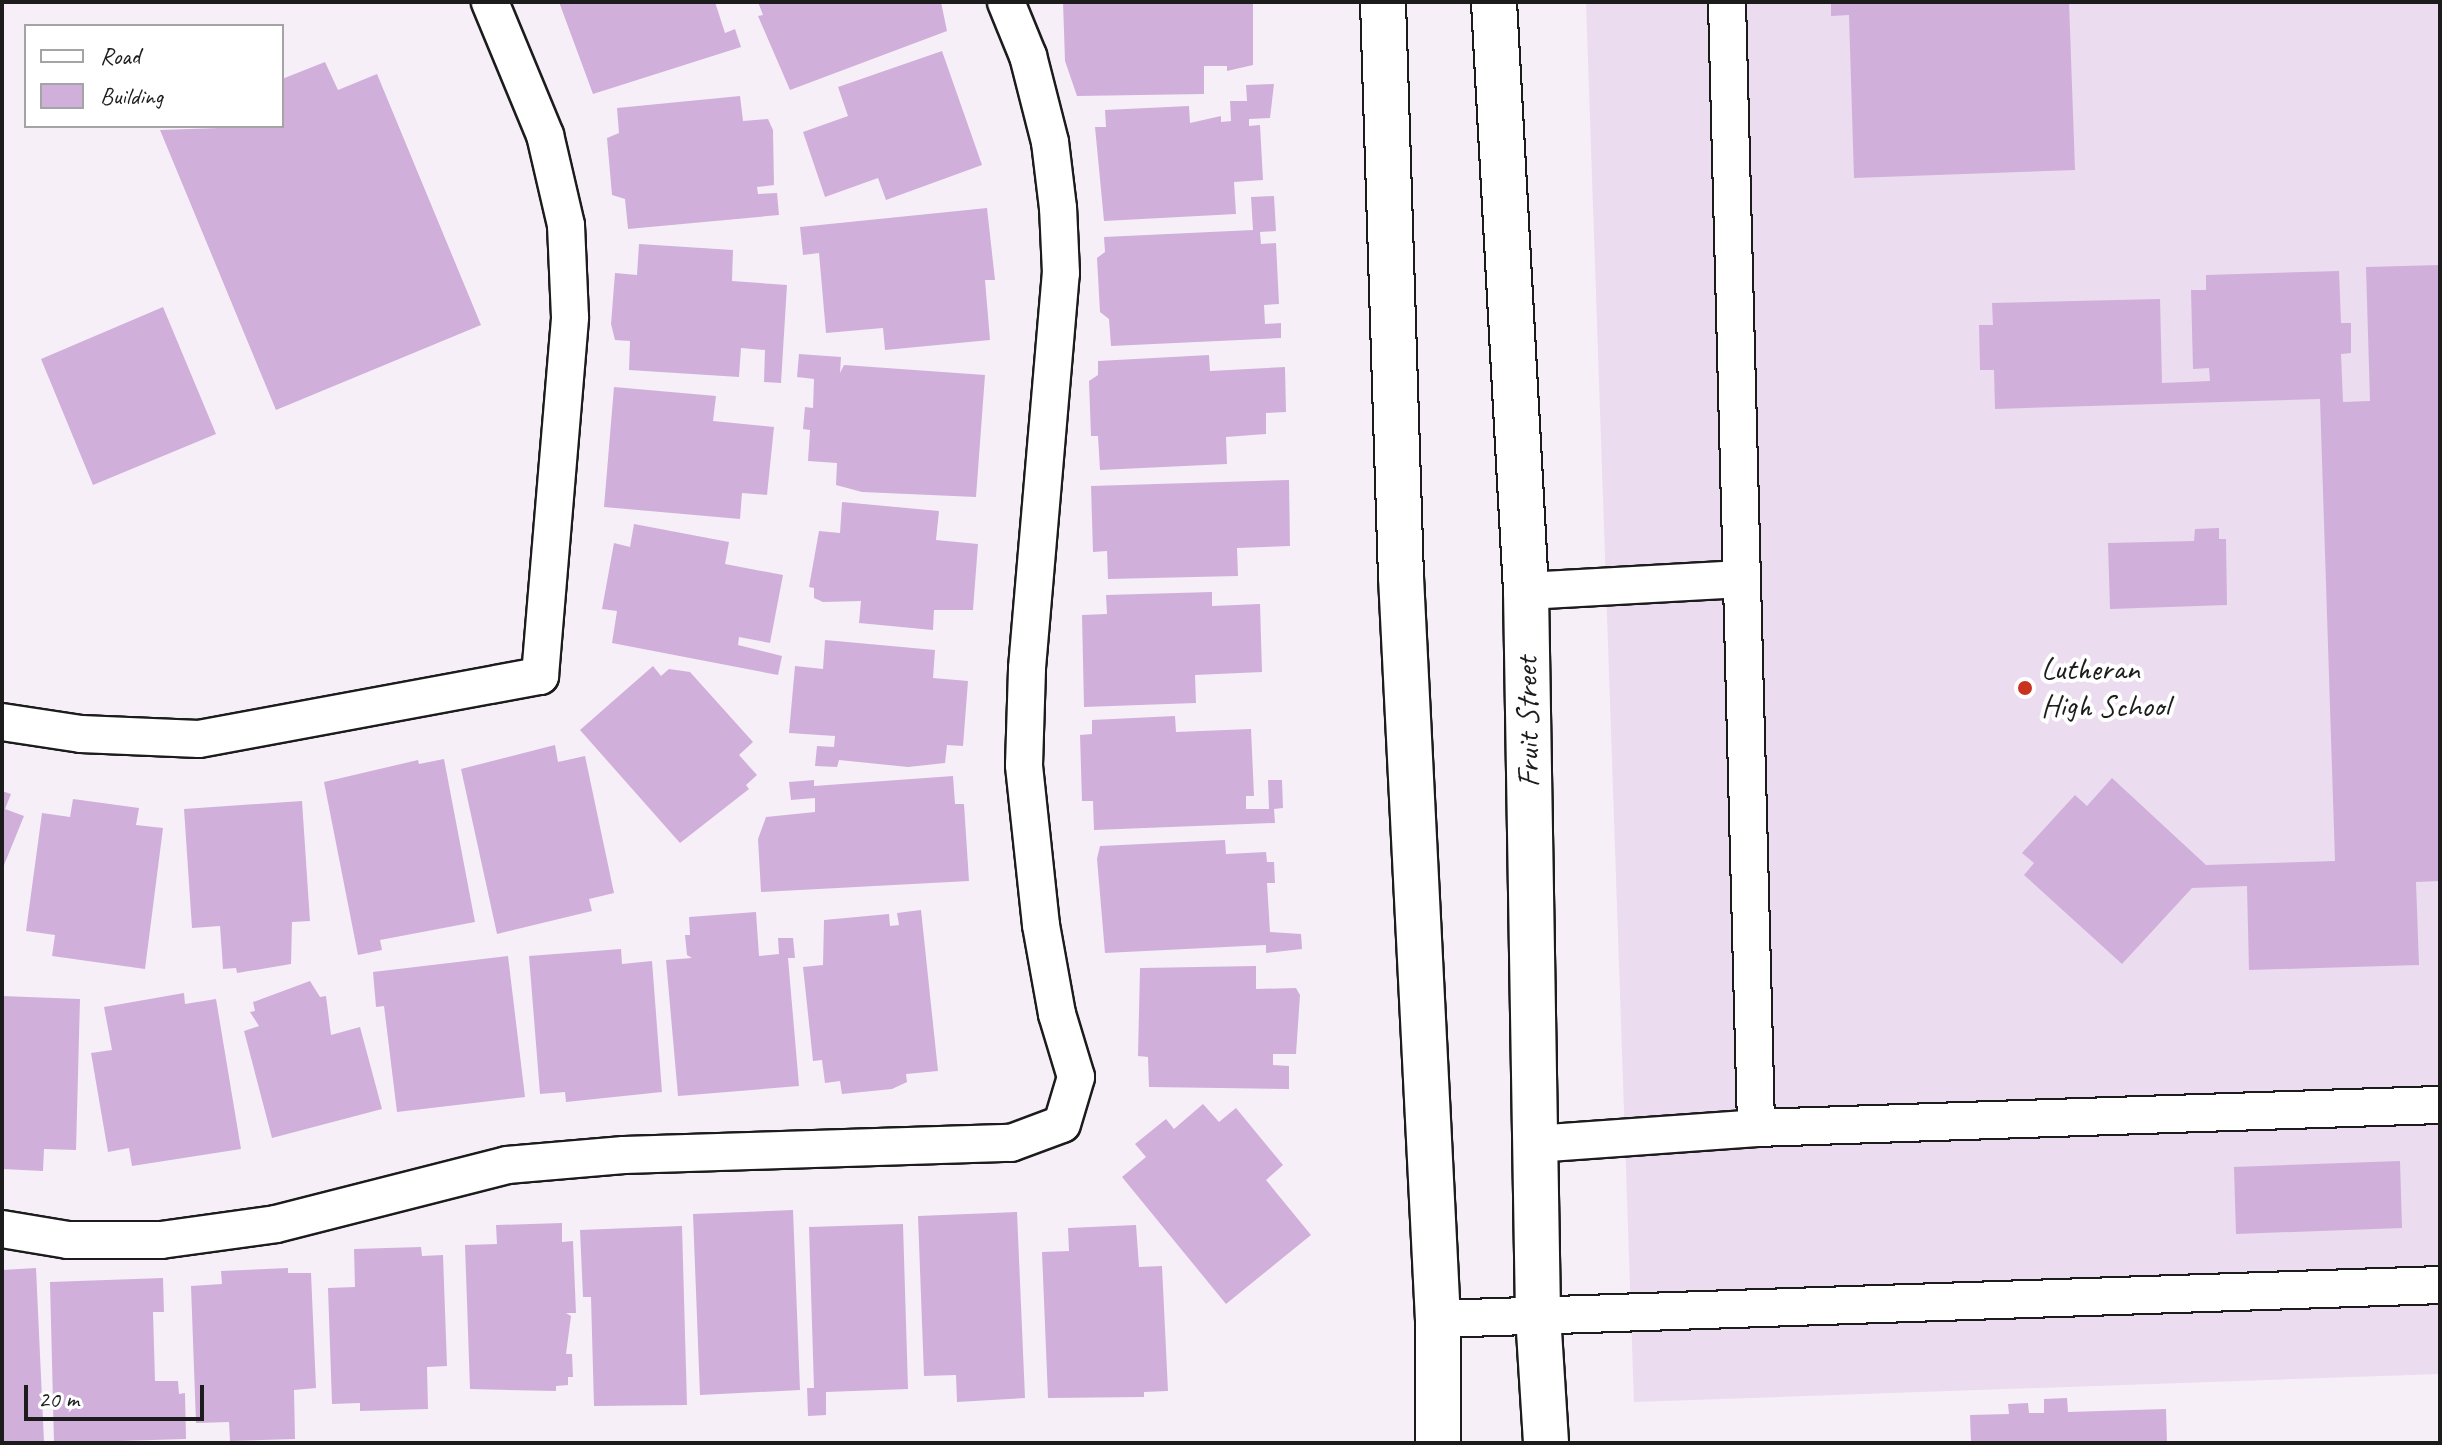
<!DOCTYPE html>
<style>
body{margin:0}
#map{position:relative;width:2442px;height:1445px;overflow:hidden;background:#f6eff8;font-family:Caveat,sans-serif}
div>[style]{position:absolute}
.built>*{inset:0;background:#ebdcef}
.building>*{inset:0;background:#d1afdb}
.roads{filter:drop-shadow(2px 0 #1c1c1c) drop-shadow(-2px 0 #1c1c1c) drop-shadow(0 2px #1c1c1c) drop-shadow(0 -2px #1c1c1c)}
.lane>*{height:36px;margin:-18px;padding:0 18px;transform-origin:18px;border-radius:18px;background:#fff}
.secondary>*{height:44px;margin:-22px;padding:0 22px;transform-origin:22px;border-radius:22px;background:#fff}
.dots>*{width:22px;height:22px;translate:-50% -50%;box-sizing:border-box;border:4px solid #fff;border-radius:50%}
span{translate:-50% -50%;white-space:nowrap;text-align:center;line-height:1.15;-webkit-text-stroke:8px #fff;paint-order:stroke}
.poi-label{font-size:32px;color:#1c1c1c}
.left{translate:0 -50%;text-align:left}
.street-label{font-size:32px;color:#1c1c1c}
.frame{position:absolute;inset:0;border:4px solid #1c1c1c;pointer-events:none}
.legend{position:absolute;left:24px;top:24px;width:260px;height:104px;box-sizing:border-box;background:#fff;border:2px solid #a4a4a4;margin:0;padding:10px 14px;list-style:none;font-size:24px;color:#1c1c1c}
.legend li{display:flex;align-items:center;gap:16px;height:40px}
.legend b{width:40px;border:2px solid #a4a4a4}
.scale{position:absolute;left:24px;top:1385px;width:180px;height:36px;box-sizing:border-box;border:4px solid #1c1c1c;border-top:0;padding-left:10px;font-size:24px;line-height:28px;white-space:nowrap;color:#1c1c1c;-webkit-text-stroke:6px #fff;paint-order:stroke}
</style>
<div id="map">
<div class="built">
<div style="clip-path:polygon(1586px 2px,2440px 2px,2440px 1374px,1634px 1402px)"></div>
</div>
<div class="building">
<div style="clip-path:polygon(559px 2px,715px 2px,725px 33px,735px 29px,741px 47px,593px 94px)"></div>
<div style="clip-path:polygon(758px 2px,941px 2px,947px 31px,790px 90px,758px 16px,763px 15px)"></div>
<div style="clip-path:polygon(1063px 2px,1253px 2px,1253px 65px,1227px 71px,1227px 66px,1204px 66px,1204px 94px,1077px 96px,1065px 61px)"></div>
<div style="clip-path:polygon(1831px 2px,2069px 2px,2075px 170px,1854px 178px,1849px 15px,1831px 16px)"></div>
<div style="clip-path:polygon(942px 51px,982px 165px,886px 200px,878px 178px,825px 197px,803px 132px,848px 116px,838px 87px)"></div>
<div style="clip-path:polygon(325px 62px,338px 90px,377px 74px,481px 325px,276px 410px,160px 130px,282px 126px,282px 79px)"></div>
<div style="clip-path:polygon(1274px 84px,1270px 118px,1249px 119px,1249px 126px,1260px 125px,1263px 180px,1234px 182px,1236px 214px,1104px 221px,1095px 127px,1106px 127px,1105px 110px,1189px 106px,1190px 123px,1221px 116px,1221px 122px,1231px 121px,1230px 101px,1247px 101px,1246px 85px)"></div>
<div style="clip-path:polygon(740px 96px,743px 121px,768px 119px,773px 130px,774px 185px,757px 187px,758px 194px,777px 193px,779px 215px,628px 229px,625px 199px,612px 195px,607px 138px,619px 133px,617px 108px)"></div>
<div style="clip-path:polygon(1274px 196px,1276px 231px,1260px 232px,1261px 244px,1276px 243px,1279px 304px,1264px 305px,1265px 324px,1281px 323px,1281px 338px,1111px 346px,1109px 319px,1100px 312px,1097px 258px,1105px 252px,1104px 237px,1253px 230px,1251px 197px)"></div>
<div style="clip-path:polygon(987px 208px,995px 280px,985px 280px,990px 340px,885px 350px,883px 328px,826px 333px,819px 253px,803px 255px,800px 227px)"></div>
<div style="clip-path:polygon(639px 244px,733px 250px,732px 281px,787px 285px,781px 383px,764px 382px,765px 350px,741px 348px,739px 377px,629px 370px,630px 341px,615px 340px,611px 324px,615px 273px,637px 275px)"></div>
<div style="clip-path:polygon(2440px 265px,2440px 881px,2416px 882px,2419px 965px,2249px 970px,2247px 886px,2192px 888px,2122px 964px,2024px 875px,2034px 863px,2022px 853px,2075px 795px,2087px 806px,2112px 778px,2206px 865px,2335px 861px,2320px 399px,1995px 409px,1994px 370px,1980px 370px,1979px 325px,1993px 325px,1992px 303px,2160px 299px,2162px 383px,2210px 381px,2209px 368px,2193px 369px,2191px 290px,2206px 290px,2206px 275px,2339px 271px,2341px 323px,2351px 323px,2351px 353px,2341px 354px,2343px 402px,2370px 401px,2366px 267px)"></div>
<div style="clip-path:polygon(163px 307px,216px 434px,93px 485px,41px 359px)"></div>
<div style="clip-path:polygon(799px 354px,841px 357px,840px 373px,844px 365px,985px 375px,976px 497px,862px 492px,836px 485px,837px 463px,808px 461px,810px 430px,803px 429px,805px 407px,813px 408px,814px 379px,797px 377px)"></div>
<div style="clip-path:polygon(1209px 355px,1210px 371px,1285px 367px,1286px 412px,1266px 413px,1266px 434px,1226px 437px,1227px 464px,1100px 470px,1098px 436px,1091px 436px,1089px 381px,1098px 375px,1098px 361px)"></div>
<div style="clip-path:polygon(614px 387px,716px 396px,713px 421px,774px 427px,767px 495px,742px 493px,740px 519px,604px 507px)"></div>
<div style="clip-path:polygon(1289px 480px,1290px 546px,1237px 548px,1238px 576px,1108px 579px,1107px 551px,1093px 552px,1091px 486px)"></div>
<div style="clip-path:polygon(842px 502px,939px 511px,936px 540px,978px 544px,973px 610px,934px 610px,933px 630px,859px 623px,861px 601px,823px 602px,814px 598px,814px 588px,809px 587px,819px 531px,840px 533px)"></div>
<div style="clip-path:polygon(634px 524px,729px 542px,725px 564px,783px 575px,770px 643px,739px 637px,738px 645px,782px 656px,778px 675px,612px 643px,617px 611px,602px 609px,614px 543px,630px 547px)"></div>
<div style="clip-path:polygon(2219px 528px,2219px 539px,2226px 539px,2227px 605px,2110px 609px,2108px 543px,2194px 541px,2195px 529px)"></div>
<div style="clip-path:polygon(1212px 592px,1212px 606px,1260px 604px,1262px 672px,1195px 675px,1196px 703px,1084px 707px,1082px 615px,1107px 614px,1106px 595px)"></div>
<div style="clip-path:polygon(825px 640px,935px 650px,933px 678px,968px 681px,963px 746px,947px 745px,945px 763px,908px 767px,839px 760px,837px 767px,815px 766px,817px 746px,834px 747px,835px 736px,789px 733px,795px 666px,823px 669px)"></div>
<div style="clip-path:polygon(653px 666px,661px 676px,669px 669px,690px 672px,753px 742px,739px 755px,757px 775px,746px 785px,749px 789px,680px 843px,580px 730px)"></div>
<div style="clip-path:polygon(1175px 716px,1176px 732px,1251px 729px,1254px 796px,1246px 796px,1246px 809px,1269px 809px,1268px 780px,1282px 780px,1283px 808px,1274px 809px,1275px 823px,1094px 830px,1093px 801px,1082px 801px,1080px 735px,1092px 734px,1092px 720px)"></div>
<div style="clip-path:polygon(555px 745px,558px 762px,585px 756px,614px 893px,589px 899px,592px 911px,497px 934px,461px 769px)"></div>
<div style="clip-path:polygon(444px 759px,475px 922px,380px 940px,382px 950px,358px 955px,324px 782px,418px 760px,419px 764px)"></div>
<div style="clip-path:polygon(953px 776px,955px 804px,964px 804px,969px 881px,761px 892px,758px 839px,766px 817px,815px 812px,815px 798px,791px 800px,789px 782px,814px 780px,814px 786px)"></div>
<div style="clip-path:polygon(2px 791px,11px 794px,5px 809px,24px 816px,2px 870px)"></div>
<div style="clip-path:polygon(73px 799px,139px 808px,136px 825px,163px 828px,145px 969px,52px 956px,55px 935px,26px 931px,42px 813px,70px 817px)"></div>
<div style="clip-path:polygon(302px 801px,310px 921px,292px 922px,291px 964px,237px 973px,236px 968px,223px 969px,220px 926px,192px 928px,184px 809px)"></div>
<div style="clip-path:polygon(1225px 840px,1226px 854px,1266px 852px,1267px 862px,1274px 862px,1275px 883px,1267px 883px,1270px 932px,1301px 934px,1302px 949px,1266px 953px,1266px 945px,1105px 953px,1097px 859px,1100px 846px)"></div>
<div style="clip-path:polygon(921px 910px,938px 1071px,906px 1074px,907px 1082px,892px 1089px,842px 1094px,840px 1081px,825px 1083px,822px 1060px,813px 1061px,803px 967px,823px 965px,824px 920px,889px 914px,890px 926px,899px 925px,897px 913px)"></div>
<div style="clip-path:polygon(756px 912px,759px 956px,779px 954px,778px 938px,793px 938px,795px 958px,788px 958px,799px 1086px,678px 1096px,666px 960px,692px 958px,687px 955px,685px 935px,690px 935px,689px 917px)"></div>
<div style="clip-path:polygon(621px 949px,622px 964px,652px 961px,662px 1092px,566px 1102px,565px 1092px,540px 1094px,529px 956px)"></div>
<div style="clip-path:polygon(508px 956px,525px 1097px,397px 1112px,384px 1006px,376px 1007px,373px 972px)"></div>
<div style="clip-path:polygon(1256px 966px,1256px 989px,1296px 988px,1300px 995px,1296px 1054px,1273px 1054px,1273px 1065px,1289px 1066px,1289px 1089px,1149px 1087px,1148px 1057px,1138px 1056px,1140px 968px)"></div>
<div style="clip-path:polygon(310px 981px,320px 997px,326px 996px,331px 1035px,360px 1027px,382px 1109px,272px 1138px,244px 1031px,259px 1026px,250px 1012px,255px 1011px,253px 1002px)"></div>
<div style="clip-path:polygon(184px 993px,185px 1004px,216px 999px,241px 1149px,132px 1166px,129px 1148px,108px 1152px,91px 1053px,112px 1050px,104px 1007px)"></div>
<div style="clip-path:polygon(2px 996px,80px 999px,76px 1150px,44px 1149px,43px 1171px,2px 1169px)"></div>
<div style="clip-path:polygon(1203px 1104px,1219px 1122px,1236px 1108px,1283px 1165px,1266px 1180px,1311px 1235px,1226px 1304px,1122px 1177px,1146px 1157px,1135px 1144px,1166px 1119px,1174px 1129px)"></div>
<div style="clip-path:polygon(2400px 1161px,2402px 1228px,2236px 1234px,2234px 1167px)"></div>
<div style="clip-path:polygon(793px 1210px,800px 1390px,700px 1395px,693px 1214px)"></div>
<div style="clip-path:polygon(1017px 1212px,1025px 1398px,957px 1402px,956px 1375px,924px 1376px,918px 1216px)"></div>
<div style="clip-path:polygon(562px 1223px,562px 1242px,573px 1241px,576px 1313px,566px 1313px,571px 1316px,566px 1354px,572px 1354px,573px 1377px,568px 1377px,568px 1385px,556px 1386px,556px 1391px,470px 1389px,465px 1245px,497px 1244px,496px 1225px)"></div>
<div style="clip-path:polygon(903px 1224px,908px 1389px,826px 1392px,826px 1415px,808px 1416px,807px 1388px,814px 1388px,809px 1227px)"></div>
<div style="clip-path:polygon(1136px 1225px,1139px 1267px,1162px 1266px,1168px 1391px,1144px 1392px,1144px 1397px,1048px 1398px,1042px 1252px,1069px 1251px,1068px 1228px)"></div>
<div style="clip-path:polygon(682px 1226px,687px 1405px,594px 1406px,591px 1297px,583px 1297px,580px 1230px)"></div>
<div style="clip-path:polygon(421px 1247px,422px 1256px,443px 1255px,447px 1366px,427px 1367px,428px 1409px,360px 1411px,360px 1403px,332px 1404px,328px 1288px,355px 1287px,354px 1249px)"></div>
<div style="clip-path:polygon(36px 1268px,44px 1442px,2px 1443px,2px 1270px)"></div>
<div style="clip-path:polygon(288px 1268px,288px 1273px,311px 1273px,316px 1388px,294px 1390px,295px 1439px,230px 1441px,229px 1422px,196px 1423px,191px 1286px,222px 1284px,221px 1271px)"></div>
<div style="clip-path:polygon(163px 1278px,164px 1312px,153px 1312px,155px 1381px,178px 1381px,179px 1394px,185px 1393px,186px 1439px,54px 1443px,50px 1282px)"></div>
<div style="clip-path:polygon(2067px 1398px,2068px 1412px,2166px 1409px,2167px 1443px,1971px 1443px,1970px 1415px,2009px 1414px,2008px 1404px,2028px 1403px,2029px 1413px,2044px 1413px,2044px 1399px)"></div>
</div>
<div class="roads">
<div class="lane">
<div style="left:1727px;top:2px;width:1126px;rotate:88.52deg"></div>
<div style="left:1526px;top:591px;width:216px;rotate:-3.2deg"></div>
<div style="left:2px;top:722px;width:80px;rotate:8.6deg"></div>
<div style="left:81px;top:734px;width:118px;rotate:2.4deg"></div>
<div style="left:199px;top:739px;width:347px;rotate:-10.5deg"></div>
<div style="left:540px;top:676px;width:360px;rotate:-85.2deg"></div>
<div style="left:570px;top:317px;width:92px;rotate:-92.5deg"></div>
<div style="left:566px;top:225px;width:92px;rotate:-103.1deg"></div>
<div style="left:545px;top:135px;width:144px;rotate:-112.5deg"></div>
<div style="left:1535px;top:1144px;width:222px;rotate:-4.1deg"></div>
<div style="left:1756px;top:1128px;width:684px;rotate:-1.93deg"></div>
<div style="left:2px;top:1229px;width:67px;rotate:9.5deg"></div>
<div style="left:68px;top:1240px;width:93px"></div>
<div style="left:161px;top:1240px;width:116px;rotate:-7.9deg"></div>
<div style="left:276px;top:1224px;width:238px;rotate:-14.3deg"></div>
<div style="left:507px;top:1165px;width:117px;rotate:-4.9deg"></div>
<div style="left:624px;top:1155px;width:387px;rotate:-1.8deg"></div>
<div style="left:1011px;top:1143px;width:54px;rotate:-20.4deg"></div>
<div style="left:1062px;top:1124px;width:49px;rotate:-73.4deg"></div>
<div style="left:1076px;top:1077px;width:66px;rotate:-106.8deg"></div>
<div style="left:1057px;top:1014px;width:90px;rotate:-100.2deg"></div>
<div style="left:1041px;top:925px;width:161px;rotate:-96.1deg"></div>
<div style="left:1024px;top:765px;width:97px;rotate:-88.2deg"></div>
<div style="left:1027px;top:668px;width:396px;rotate:-85.1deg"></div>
<div style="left:1061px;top:273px;width:65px;rotate:-92.6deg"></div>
<div style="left:1058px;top:208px;width:66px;rotate:-96.9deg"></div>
<div style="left:1050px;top:142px;width:89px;rotate:-104.3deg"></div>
<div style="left:1028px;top:56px;width:58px;rotate:-112.2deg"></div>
<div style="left:1438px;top:1319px;width:1003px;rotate:-1.94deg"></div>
</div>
<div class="secondary">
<div style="left:1383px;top:2px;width:575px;rotate:88.21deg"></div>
<div style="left:1401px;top:577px;width:743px;rotate:87.15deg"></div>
<div style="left:1438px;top:1319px;width:124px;rotate:90deg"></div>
<div style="left:1494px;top:2px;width:590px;rotate:86.89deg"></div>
<div style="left:1526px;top:591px;width:724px;rotate:89.05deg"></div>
<div style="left:1538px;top:1315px;width:128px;rotate:86.4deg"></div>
</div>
</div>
<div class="dots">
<div style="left:2025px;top:688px;background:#c8321e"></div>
</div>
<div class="poi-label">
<span class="left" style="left:2041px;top:688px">Lutheran<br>High School</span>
</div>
<div class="street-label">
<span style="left:1528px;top:722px;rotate:-91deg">Fruit Street</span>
</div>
<div class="frame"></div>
<ul class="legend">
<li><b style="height:10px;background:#fff"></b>Road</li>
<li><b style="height:22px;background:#d1afdb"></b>Building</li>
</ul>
<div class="scale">20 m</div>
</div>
